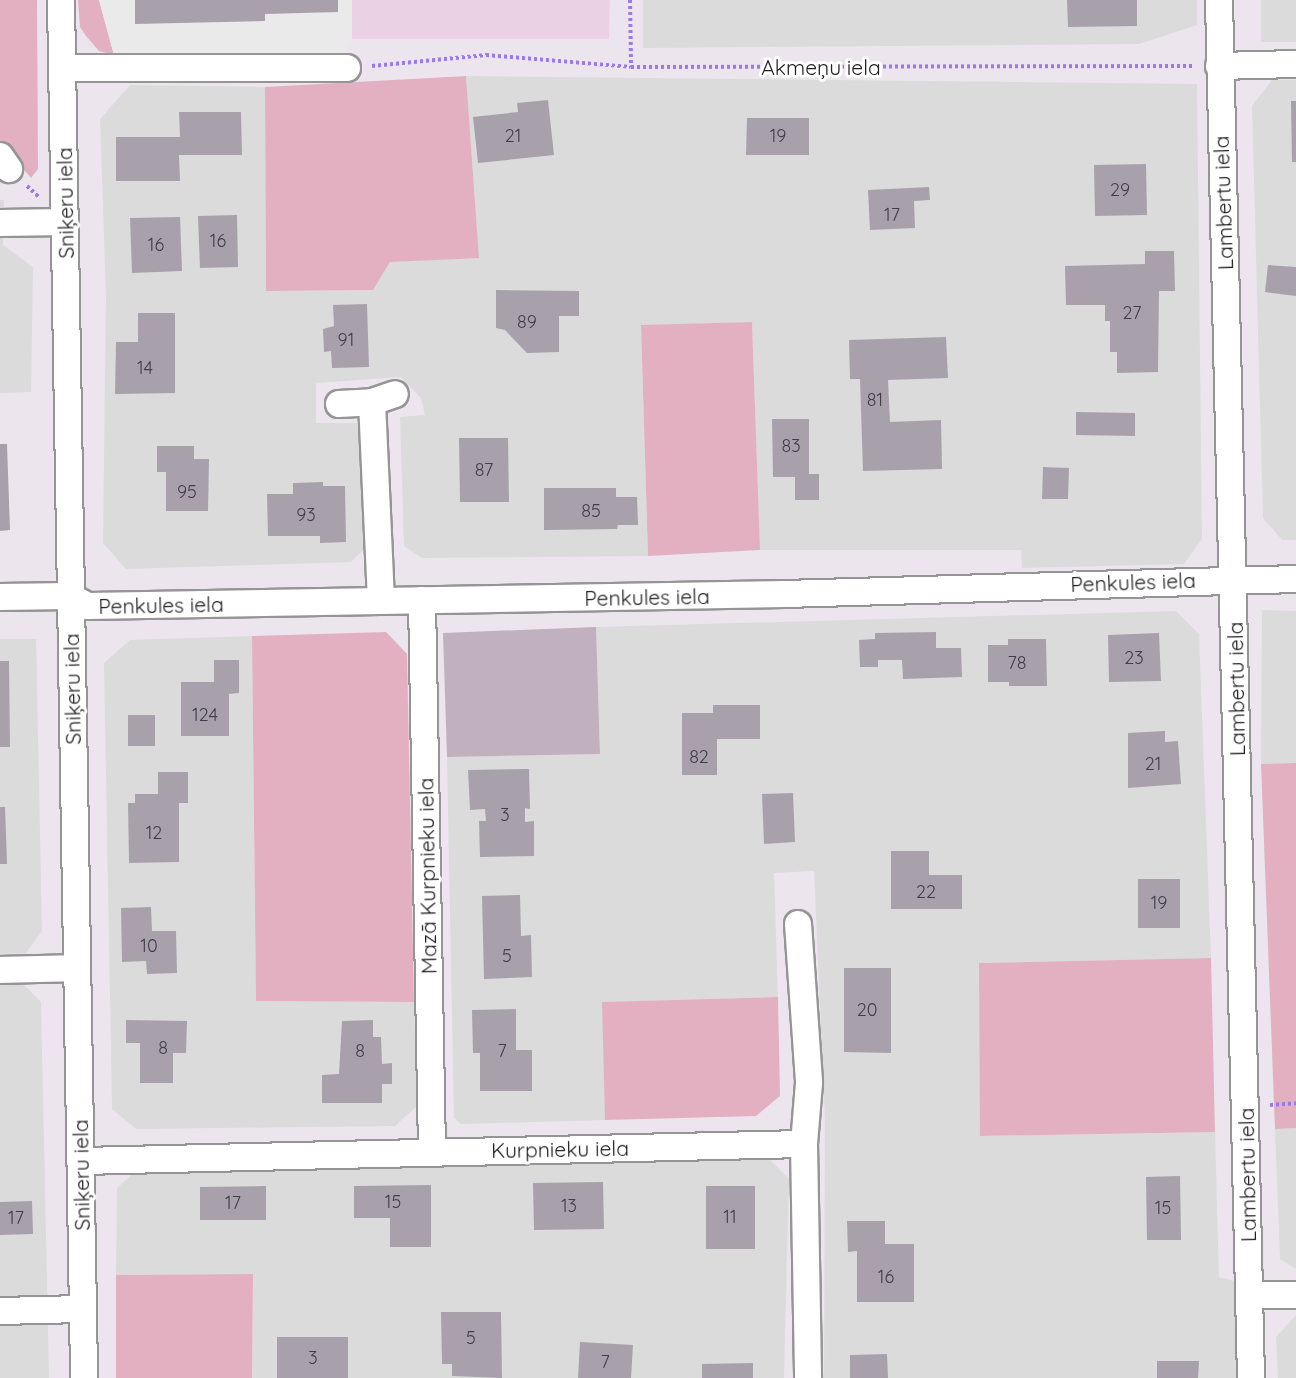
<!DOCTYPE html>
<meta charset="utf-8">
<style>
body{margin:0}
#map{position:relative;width:1296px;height:1378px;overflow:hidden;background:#ece5ee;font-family:Quicksand,sans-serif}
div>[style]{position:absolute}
.residential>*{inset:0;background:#dbdbdc}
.construction>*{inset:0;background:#c1b1be}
.farmland>*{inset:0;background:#ead2e4}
.grass>*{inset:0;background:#e2b0c0}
.parking>*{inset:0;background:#eaeaea}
.building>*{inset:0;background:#a8a1ac}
.path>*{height:4px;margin-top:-2px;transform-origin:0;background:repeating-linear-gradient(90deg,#9a7aea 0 3px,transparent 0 6px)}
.roads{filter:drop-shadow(2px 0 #959595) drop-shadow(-2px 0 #959595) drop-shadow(0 2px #959595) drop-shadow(0 -2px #959595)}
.minor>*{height:26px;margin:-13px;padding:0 13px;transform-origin:13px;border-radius:13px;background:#fff}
span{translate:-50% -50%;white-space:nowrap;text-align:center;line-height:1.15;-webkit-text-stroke:6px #fff;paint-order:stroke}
.number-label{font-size:18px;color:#403f42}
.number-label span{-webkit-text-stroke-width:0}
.street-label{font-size:21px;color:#1e1e1e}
</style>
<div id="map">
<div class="residential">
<div style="clip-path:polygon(643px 0,1197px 0,1197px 25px,1139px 44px,643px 48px)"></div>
<div style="clip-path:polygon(1261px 0,1296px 0,1296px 42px,1261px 42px)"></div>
<div style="clip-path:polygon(466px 76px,1197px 84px,1202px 539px,1184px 564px,1022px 568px,1021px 550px,760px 550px,752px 322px,641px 326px,648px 556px,422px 558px,404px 546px,400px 417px,425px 415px,421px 398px,401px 377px,316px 383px,316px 423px,361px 423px,367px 546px,351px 562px,126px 569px,103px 543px,106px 296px,100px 119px,130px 85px,265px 87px,266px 291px,372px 290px,390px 262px,479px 257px)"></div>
<div style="clip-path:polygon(1272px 80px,1296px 80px,1296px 540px,1282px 540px,1263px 518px,1252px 106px)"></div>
<div style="clip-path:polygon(0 200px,4px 200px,3px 245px,33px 267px,31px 392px,0 393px)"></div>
<div style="clip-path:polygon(1262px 610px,1296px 611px,1296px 763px,1261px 764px)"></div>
<div style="clip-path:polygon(1176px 611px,1199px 634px,1211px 958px,979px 963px,981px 1136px,1215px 1132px,1219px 1277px,1234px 1281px,1236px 1378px,824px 1378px,825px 1121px,814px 871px,774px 873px,778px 997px,603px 1002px,605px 1120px,461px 1124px,454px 1118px,447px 757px,600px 754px,596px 627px)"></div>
<div style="clip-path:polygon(252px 636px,256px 1001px,414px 1002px,417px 1106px,395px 1126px,136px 1129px,112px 1109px,104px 663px,130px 640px)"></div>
<div style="clip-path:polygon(0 639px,36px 639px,42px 931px,26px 953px,0 954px)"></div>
<div style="clip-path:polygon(0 983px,22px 983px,41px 1002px,49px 1378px,0 1378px)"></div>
<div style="clip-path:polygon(1296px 1128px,1296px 1269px,1280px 1259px,1275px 1129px)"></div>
<div style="clip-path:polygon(768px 1158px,789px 1179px,784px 1378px,252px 1378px,253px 1274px,116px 1275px,117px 1188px,138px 1169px)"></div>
<div style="clip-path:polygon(1296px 1315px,1296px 1378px,1278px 1378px,1276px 1337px)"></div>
</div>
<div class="construction">
<div style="clip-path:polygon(596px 627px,600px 754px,447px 757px,443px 633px)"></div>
</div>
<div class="farmland">
<div style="clip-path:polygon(352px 0,610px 0,609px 39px,352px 39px)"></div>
</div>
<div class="grass">
<div style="clip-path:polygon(0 0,37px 0,38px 169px,31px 178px,0 142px)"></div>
<div style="clip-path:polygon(78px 0,99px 0,114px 55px,99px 51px,86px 36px,80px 27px)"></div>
<div style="clip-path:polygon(466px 76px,479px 258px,390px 262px,373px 290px,266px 291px,265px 87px)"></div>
<div style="clip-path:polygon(752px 322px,760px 550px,648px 556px,641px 325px)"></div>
<div style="clip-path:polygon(386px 632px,407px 654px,414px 1002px,256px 1001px,252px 636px)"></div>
<div style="clip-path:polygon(1296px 763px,1296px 1128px,1275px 1129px,1261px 764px)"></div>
<div style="clip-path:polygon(1211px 958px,1215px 1132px,980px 1136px,979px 963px)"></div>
<div style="clip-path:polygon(778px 997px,780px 1096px,756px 1116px,605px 1120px,602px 1002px)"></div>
<div style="clip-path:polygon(253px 1274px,252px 1378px,116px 1378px,116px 1275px)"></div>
</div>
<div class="parking">
<div style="clip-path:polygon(99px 0,135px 0,136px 24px,265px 21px,265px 14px,338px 12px,338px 0,352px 0,352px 39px,343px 54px,114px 55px)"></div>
</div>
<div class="building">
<div style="clip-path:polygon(135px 0,338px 0,338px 12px,265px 14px,265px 21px,135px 24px)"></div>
<div style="clip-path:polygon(1067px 0,1137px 0,1137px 26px,1068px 27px)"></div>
<div style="clip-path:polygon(548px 100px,554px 155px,478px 163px,473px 117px,518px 112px,517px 103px)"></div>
<div style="clip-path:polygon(1291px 101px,1296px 101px,1296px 162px,1292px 162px)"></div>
<div style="clip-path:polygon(179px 112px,241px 112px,242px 155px,179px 155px,180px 181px,116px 181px,116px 137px,180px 137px)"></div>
<div style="clip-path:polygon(747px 118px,809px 118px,809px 155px,746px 155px)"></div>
<div style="clip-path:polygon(1146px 164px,1147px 215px,1095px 216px,1094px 165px)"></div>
<div style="clip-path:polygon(929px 187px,930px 200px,914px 201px,915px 228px,870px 230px,868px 190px)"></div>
<div style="clip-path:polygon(237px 215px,238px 267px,200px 268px,198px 216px)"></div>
<div style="clip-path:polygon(180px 217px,182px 271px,132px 273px,130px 218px)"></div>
<div style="clip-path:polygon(1145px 251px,1174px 251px,1175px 291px,1159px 291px,1158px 372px,1117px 373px,1117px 352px,1110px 352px,1110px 321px,1105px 321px,1105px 305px,1066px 305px,1065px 266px,1145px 264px)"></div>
<div style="clip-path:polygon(1268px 265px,1296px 267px,1296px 296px,1265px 292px)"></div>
<div style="clip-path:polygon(496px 290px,579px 291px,579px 316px,559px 316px,559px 352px,527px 353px,505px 330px,496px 328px)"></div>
<div style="clip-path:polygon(367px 304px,369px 367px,332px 368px,331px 351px,324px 352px,323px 329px,334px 326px,333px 305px)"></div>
<div style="clip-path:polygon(138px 313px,175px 313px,175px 393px,115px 394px,116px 342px,138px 342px)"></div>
<div style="clip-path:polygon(946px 337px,948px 378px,888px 380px,890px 422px,941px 420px,942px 469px,863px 471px,860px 379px,850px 379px,849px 340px)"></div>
<div style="clip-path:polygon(1076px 412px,1135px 413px,1135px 436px,1076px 435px)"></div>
<div style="clip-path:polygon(772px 419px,809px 419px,809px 474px,819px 474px,819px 500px,795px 500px,795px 477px,773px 477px)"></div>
<div style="clip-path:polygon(459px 438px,508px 438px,509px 502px,460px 502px)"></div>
<div style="clip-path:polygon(0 444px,7px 444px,10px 530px,0 531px)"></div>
<div style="clip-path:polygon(157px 446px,194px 446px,194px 459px,209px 459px,208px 511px,166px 511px,166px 472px,157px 472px)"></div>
<div style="clip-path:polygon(1043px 467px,1069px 468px,1068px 499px,1042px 499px)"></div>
<div style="clip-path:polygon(323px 482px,323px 486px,345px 486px,346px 542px,320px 543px,320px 536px,268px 536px,267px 494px,293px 494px,293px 483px)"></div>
<div style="clip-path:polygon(544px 488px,616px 488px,616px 497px,637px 497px,638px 525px,618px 525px,617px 529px,544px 530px)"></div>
<div style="clip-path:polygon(936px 632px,936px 648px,961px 648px,962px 677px,903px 679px,902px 660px,878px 660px,878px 667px,860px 667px,859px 640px,875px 639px,875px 633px)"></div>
<div style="clip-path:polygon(1159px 633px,1161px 681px,1109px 682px,1108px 635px)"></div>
<div style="clip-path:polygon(1008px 639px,1046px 639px,1047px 686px,1009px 686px,1009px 682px,988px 682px,988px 645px,1008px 645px)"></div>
<div style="clip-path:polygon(214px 660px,239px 660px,239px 693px,229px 694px,229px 736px,181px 736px,181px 682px,214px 682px)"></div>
<div style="clip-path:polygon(0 661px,9px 661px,10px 747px,0 747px)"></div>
<div style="clip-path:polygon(713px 705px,760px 705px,760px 739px,717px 739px,717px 775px,682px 775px,682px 713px,713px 713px)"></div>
<div style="clip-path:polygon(128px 715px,155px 715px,155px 746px,128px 746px)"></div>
<div style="clip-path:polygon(1165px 731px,1165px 742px,1178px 741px,1181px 784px,1128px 788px,1128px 733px)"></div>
<div style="clip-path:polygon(529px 769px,530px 809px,525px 808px,525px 822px,534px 821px,534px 856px,480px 857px,479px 821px,486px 821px,485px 809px,470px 810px,468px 770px)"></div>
<div style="clip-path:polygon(158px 772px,188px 772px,188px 803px,179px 803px,179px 862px,129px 863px,128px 803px,135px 803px,135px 794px,158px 794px)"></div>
<div style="clip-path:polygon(793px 793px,795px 842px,764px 844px,762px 794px)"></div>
<div style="clip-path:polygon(0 807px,5px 807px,7px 864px,0 864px)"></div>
<div style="clip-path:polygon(891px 851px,929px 851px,929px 875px,962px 875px,962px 909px,891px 909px)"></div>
<div style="clip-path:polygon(1138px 879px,1180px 879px,1180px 928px,1138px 928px)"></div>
<div style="clip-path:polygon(520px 895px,521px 936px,531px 935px,532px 977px,484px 979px,482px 896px)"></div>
<div style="clip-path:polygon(151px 907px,152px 931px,176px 931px,177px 973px,147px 974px,146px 961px,122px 962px,121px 908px)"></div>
<div style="clip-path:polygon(844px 968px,891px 968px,891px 1053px,844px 1052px)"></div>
<div style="clip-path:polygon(516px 1009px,516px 1050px,532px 1050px,532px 1091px,480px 1091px,480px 1053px,473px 1053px,472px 1010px)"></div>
<div style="clip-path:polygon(126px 1020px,187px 1021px,186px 1053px,173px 1053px,173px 1083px,140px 1083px,140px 1043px,126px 1043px)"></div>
<div style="clip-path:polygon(373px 1020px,373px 1037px,381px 1037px,382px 1064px,392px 1063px,392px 1084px,382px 1084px,382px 1103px,322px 1103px,322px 1075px,339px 1074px,342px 1021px)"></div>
<div style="clip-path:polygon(1180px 1176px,1181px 1240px,1147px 1240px,1146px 1177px)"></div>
<div style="clip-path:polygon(603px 1182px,604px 1229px,534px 1230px,533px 1183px)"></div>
<div style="clip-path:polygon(431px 1185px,431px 1247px,390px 1247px,390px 1218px,354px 1218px,354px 1186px)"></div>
<div style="clip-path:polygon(266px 1186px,266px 1220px,200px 1220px,200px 1187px)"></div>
<div style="clip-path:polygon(706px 1186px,755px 1186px,755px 1249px,706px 1249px)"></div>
<div style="clip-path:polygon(32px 1201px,33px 1234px,0 1235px,0 1202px)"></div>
<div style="clip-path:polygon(847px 1221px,885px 1221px,885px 1244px,914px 1244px,914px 1302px,857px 1302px,857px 1251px,848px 1252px)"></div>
<div style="clip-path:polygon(441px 1312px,501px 1312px,502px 1378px,452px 1376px,452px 1364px,442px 1364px)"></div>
<div style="clip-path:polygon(277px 1337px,348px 1337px,348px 1378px,277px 1378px)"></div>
<div style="clip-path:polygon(580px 1342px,633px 1345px,631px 1378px,578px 1378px)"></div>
<div style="clip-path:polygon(887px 1354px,888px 1378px,850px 1378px,850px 1355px)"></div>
<div style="clip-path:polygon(1157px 1361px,1199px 1361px,1198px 1378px,1157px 1378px)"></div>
<div style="clip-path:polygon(753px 1363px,753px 1378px,702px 1378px,702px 1364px)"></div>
</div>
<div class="path">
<div style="left:630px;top:0;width:67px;rotate:89.1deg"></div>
<div style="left:372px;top:66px;width:115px;rotate:-5.5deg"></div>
<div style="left:486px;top:55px;width:145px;rotate:4.7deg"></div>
<div style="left:631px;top:67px;width:563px;rotate:-0.1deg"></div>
<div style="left:27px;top:186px;width:16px;rotate:43deg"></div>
<div style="left:1270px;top:1105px;width:26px;rotate:-4deg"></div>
</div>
<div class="roads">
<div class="minor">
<div style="left:61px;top:0;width:1378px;rotate:89.04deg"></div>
<div style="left:1219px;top:0;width:1378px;rotate:88.67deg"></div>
<div style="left:1219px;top:66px;width:77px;rotate:-1.5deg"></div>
<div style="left:63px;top:68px;width:284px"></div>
<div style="left:0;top:156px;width:16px;rotate:55deg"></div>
<div style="left:0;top:223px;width:65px;rotate:-0.9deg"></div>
<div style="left:372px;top:402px;width:24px;rotate:-19deg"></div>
<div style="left:339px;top:404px;width:33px;rotate:-3deg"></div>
<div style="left:372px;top:402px;width:199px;rotate:87.4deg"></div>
<div style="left:0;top:597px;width:69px;rotate:-0.8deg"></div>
<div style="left:69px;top:596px;width:21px;rotate:28deg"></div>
<div style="left:88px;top:606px;width:697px;rotate:-0.99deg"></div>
<div style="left:785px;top:594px;width:511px;rotate:-1.68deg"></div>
<div style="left:422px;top:600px;width:552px;rotate:88.96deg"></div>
<div style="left:798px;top:924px;width:159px;rotate:86deg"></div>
<div style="left:809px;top:1083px;width:61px;rotate:94.7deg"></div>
<div style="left:804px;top:1144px;width:234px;rotate:89deg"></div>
<div style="left:0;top:970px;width:77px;rotate:-1.5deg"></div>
<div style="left:82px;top:1161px;width:722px;rotate:-1.35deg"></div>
<div style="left:1249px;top:1295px;width:47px"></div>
<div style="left:0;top:1311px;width:83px;rotate:-1.4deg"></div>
</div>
</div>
<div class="number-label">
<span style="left:513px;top:136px">21</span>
<span style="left:778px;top:136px">19</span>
<span style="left:1120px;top:190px">29</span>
<span style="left:892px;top:215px">17</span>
<span style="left:218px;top:241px">16</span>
<span style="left:156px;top:245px">16</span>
<span style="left:1132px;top:313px">27</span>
<span style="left:527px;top:322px">89</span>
<span style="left:346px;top:340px">91</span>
<span style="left:145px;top:368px">14</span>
<span style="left:875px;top:400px">81</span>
<span style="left:791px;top:446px">83</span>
<span style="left:484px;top:470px">87</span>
<span style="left:187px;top:492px">95</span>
<span style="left:591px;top:511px">85</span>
<span style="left:306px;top:515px">93</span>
<span style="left:1134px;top:658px">23</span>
<span style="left:1017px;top:663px">78</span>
<span style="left:205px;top:715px">124</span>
<span style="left:699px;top:757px">82</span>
<span style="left:1153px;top:764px">21</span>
<span style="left:505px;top:815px">3</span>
<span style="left:154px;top:833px">12</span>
<span style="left:926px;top:892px">22</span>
<span style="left:1159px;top:903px">19</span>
<span style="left:149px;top:946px">10</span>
<span style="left:507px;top:956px">5</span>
<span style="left:867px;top:1010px">20</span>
<span style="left:163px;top:1048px">8</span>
<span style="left:360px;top:1051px">8</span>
<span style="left:502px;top:1051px">7</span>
<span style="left:393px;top:1202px">15</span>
<span style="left:233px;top:1203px">17</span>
<span style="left:569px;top:1206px">13</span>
<span style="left:1163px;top:1208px">15</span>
<span style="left:730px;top:1217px">11</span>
<span style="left:16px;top:1218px">17</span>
<span style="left:886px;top:1277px">16</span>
<span style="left:471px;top:1338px">5</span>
<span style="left:313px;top:1358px">3</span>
<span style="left:605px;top:1362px">7</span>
</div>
<div class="street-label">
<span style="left:821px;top:67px">Akmeņu iela</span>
<span style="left:65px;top:203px;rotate:-91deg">Sniķeru iela</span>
<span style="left:1223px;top:203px;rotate:-92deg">Lambertu iela</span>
<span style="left:1133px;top:582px;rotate:-2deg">Penkules iela</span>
<span style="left:647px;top:597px;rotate:-1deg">Penkules iela</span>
<span style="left:161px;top:605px;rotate:-1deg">Penkules iela</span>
<span style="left:72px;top:689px;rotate:-91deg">Sniķeru iela</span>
<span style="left:1236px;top:689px;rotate:-91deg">Lambertu iela</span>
<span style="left:427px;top:876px;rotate:-91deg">Mazā Kurpnieku iela</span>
<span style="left:560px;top:1149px;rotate:-1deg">Kurpnieku iela</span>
<span style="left:81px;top:1175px;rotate:-91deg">Sniķeru iela</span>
<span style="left:1247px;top:1175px;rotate:-91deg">Lambertu iela</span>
</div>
</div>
